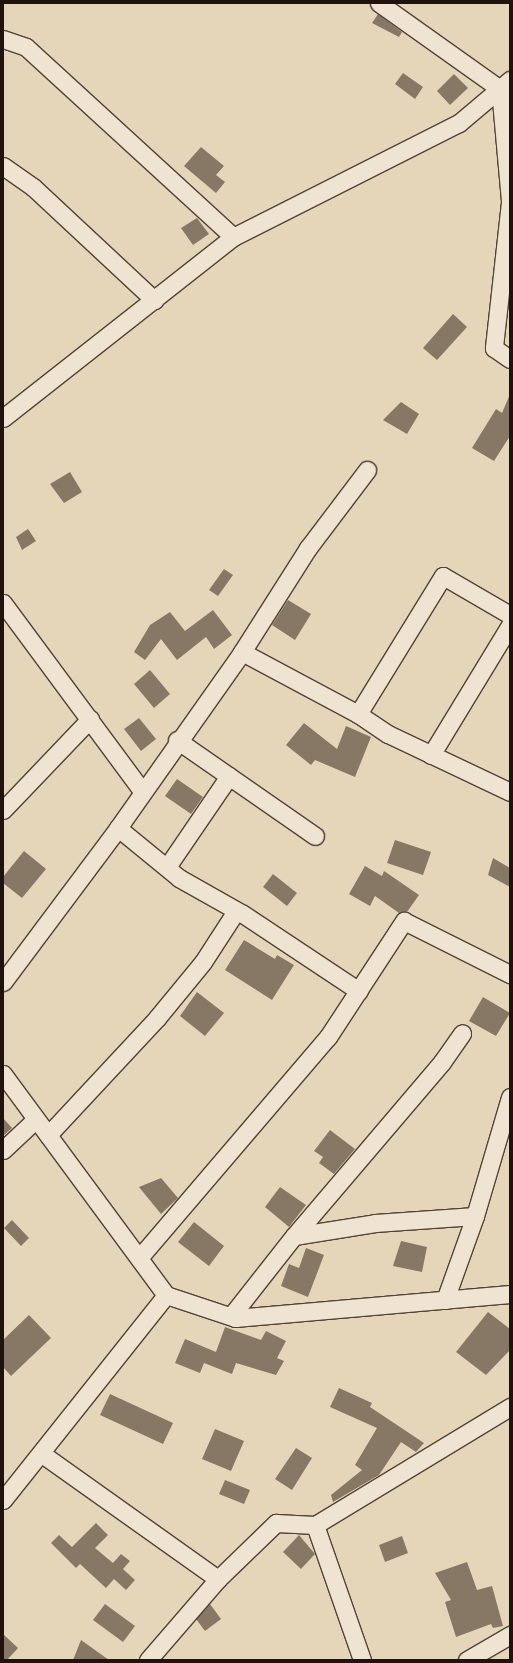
<!DOCTYPE html>
<style>
body{margin:0}
#map{position:relative;width:513px;height:1663px;overflow:hidden;background:#e6d6b9;font-family:Cardo,serif}
div>[style]{position:absolute}
.building>*{inset:0;background:#877866}
.roads{filter:drop-shadow(1px 0 #524337) drop-shadow(-1px 0 #524337) drop-shadow(0 1px #524337) drop-shadow(0 -1px #524337)}
.minor>*{height:17px;margin:-8.5px;padding:0 8.5px;transform-origin:8.5px;border-radius:8.5px;background:#efe4d2}
span{translate:-50% -50%;white-space:nowrap;text-align:center;line-height:1.15;-webkit-text-stroke:3px #efe4d2;paint-order:stroke}
.frame{position:absolute;inset:0;border:4px solid #20120c;pointer-events:none}
</style>
<div id="map">
<div class="building">
<div style="clip-path:polygon(378px 14px,402px 32px,399px 37px,372px 23px)"></div>
<div style="clip-path:polygon(403px 73px,423px 87px,415px 99px,395px 84px)"></div>
<div style="clip-path:polygon(454px 74px,468px 88px,450px 105px,437px 91px)"></div>
<div style="clip-path:polygon(201px 147px,224px 166px,216px 175px,225px 182px,216px 193px,184px 166px)"></div>
<div style="clip-path:polygon(197px 218px,209px 234px,193px 245px,181px 228px)"></div>
<div style="clip-path:polygon(453px 314px,467px 327px,437px 360px,423px 348px)"></div>
<div style="clip-path:polygon(510px 394px,510px 436px,494px 461px,472px 448px,496px 409px,502px 413px)"></div>
<div style="clip-path:polygon(401px 402px,419px 414px,407px 434px,383px 420px)"></div>
<div style="clip-path:polygon(70px 472px,82px 492px,64px 503px,50px 484px)"></div>
<div style="clip-path:polygon(28px 529px,36px 541px,22px 550px,16px 537px)"></div>
<div style="clip-path:polygon(224px 569px,233px 575px,218px 596px,209px 590px)"></div>
<div style="clip-path:polygon(288px 600px,311px 614px,295px 640px,272px 625px)"></div>
<div style="clip-path:polygon(213px 610px,232px 635px,214px 649px,206px 637px,177px 660px,161px 639px,145px 660px,134px 652px,150px 625px,170px 612px,185px 631px)"></div>
<div style="clip-path:polygon(150px 670px,170px 694px,154px 708px,134px 684px)"></div>
<div style="clip-path:polygon(139px 718px,156px 739px,141px 751px,124px 729px)"></div>
<div style="clip-path:polygon(304px 723px,337px 749px,346px 726px,371px 737px,355px 777px,315px 760px,311px 765px,286px 745px)"></div>
<div style="clip-path:polygon(177px 779px,203px 797px,191px 814px,165px 796px)"></div>
<div style="clip-path:polygon(395px 840px,431px 852px,423px 875px,387px 863px)"></div>
<div style="clip-path:polygon(24px 851px,46px 869px,22px 898px,3px 883px,3px 877px)"></div>
<div style="clip-path:polygon(493px 858px,510px 868px,510px 887px,488px 875px)"></div>
<div style="clip-path:polygon(365px 866px,382px 876px,384px 871px,419px 895px,407px 912px,399px 913px,375px 896px,370px 906px,349px 894px)"></div>
<div style="clip-path:polygon(273px 874px,297px 893px,287px 906px,263px 887px)"></div>
<div style="clip-path:polygon(244px 940px,275px 959px,277px 955px,294px 965px,272px 1000px,225px 970px)"></div>
<div style="clip-path:polygon(197px 992px,224px 1013px,205px 1036px,180px 1016px)"></div>
<div style="clip-path:polygon(483px 997px,510px 1013px,496px 1036px,469px 1021px)"></div>
<div style="clip-path:polygon(3px 1118px,12px 1128px,3px 1136px)"></div>
<div style="clip-path:polygon(330px 1130px,355px 1149px,334px 1174px,319px 1163px,323px 1157px,314px 1151px)"></div>
<div style="clip-path:polygon(161px 1178px,178px 1198px,161px 1214px,139px 1187px)"></div>
<div style="clip-path:polygon(280px 1187px,306px 1205px,289px 1227px,265px 1207px)"></div>
<div style="clip-path:polygon(12px 1220px,29px 1238px,21px 1246px,4px 1228px)"></div>
<div style="clip-path:polygon(194px 1222px,224px 1246px,209px 1266px,178px 1242px)"></div>
<div style="clip-path:polygon(401px 1241px,427px 1247px,422px 1272px,393px 1266px)"></div>
<div style="clip-path:polygon(306px 1248px,324px 1255px,308px 1297px,281px 1286px,289px 1264px,299px 1268px)"></div>
<div style="clip-path:polygon(488px 1312px,510px 1329px,510px 1350px,486px 1375px,456px 1352px)"></div>
<div style="clip-path:polygon(29px 1315px,51px 1338px,11px 1376px,3px 1367px,3px 1340px)"></div>
<div style="clip-path:polygon(225px 1327px,261px 1340px,266px 1331px,286px 1341px,277px 1358px,284px 1361px,276px 1375px,236px 1363px,232px 1374px,204px 1363px,200px 1373px,175px 1363px,185px 1339px,216px 1352px)"></div>
<div style="clip-path:polygon(339px 1388px,372px 1403px,370px 1407px,424px 1443px,416px 1452px,401px 1442px,379px 1475px,333px 1502px,331px 1495px,362px 1470px,355px 1465px,377px 1428px,330px 1407px)"></div>
<div style="clip-path:polygon(110px 1394px,173px 1423px,163px 1444px,100px 1415px)"></div>
<div style="clip-path:polygon(215px 1429px,244px 1441px,231px 1471px,202px 1459px)"></div>
<div style="clip-path:polygon(296px 1448px,312px 1458px,292px 1490px,275px 1479px)"></div>
<div style="clip-path:polygon(225px 1480px,250px 1490px,244px 1504px,219px 1494px)"></div>
<div style="clip-path:polygon(96px 1523px,108px 1535px,95px 1548px,113px 1563px,121px 1554px,130px 1561px,123px 1569px,135px 1580px,126px 1590px,114px 1579px,106px 1588px,80px 1564px,76px 1568px,51px 1543px,59px 1535px,72px 1547px)"></div>
<div style="clip-path:polygon(299px 1535px,315px 1554px,301px 1569px,283px 1552px)"></div>
<div style="clip-path:polygon(402px 1536px,408px 1553px,385px 1562px,379px 1545px)"></div>
<div style="clip-path:polygon(467px 1562px,477px 1590px,492px 1586px,503px 1626px,493px 1628px,491px 1624px,456px 1637px,445px 1602px,451px 1600px,435px 1573px)"></div>
<div style="clip-path:polygon(105px 1604px,135px 1626px,123px 1642px,93px 1620px)"></div>
<div style="clip-path:polygon(210px 1604px,221px 1619px,205px 1631px,196px 1619px)"></div>
<div style="clip-path:polygon(3px 1634px,18px 1648px,7px 1660px,3px 1660px)"></div>
<div style="clip-path:polygon(81px 1640px,109px 1660px,73px 1660px)"></div>
</div>
<div class="roads">
<div class="minor">
<div style="left:379px;top:3px;width:148px;rotate:35.4deg"></div>
<div style="left:500px;top:89px;width:112px;rotate:84.9deg"></div>
<div style="left:3px;top:39px;width:24px;rotate:19deg"></div>
<div style="left:26px;top:47px;width:281px;rotate:42.5deg"></div>
<div style="left:3px;top:166px;width:37px;rotate:35deg"></div>
<div style="left:33px;top:187px;width:166px;rotate:43deg"></div>
<div style="left:510px;top:202px;width:147px;rotate:96.3deg"></div>
<div style="left:494px;top:348px;width:19px;rotate:35deg"></div>
<div style="left:3px;top:418px;width:293px;rotate:-38.2deg"></div>
<div style="left:233px;top:237px;width:253px;rotate:-26.8deg"></div>
<div style="left:459px;top:123px;width:67px;rotate:-40.1deg"></div>
<div style="left:3px;top:603px;width:234px;rotate:53.5deg"></div>
<div style="left:242px;top:652px;width:132px;rotate:28.1deg"></div>
<div style="left:358px;top:714px;width:36px;rotate:34deg"></div>
<div style="left:388px;top:734px;width:135px;rotate:25.4deg"></div>
<div style="left:358px;top:714px;width:162px;rotate:-58.4deg"></div>
<div style="left:443px;top:576px;width:78px;rotate:30.2deg"></div>
<div style="left:177px;top:740px;width:168px;rotate:34.8deg"></div>
<div style="left:431px;top:755px;width:152px;rotate:-58.7deg"></div>
<div style="left:3px;top:810px;width:126px;rotate:-46.3deg"></div>
<div style="left:118px;top:828px;width:79px;rotate:39.3deg"></div>
<div style="left:179px;top:878px;width:73px;rotate:29.4deg"></div>
<div style="left:243px;top:914px;width:139px;rotate:33.6deg"></div>
<div style="left:167px;top:867px;width:110px;rotate:-55.7deg"></div>
<div style="left:3px;top:982px;width:192px;rotate:-53.2deg"></div>
<div style="left:118px;top:828px;width:215px;rotate:-54.8deg"></div>
<div style="left:242px;top:652px;width:123px;rotate:-57.6deg"></div>
<div style="left:308px;top:548px;width:98px;rotate:-52.9deg"></div>
<div style="left:3px;top:1074px;width:275px;rotate:53.6deg"></div>
<div style="left:166px;top:1295px;width:73px;rotate:18.4deg"></div>
<div style="left:235px;top:1318px;width:276px;rotate:-5deg"></div>
<div style="left:48px;top:1135px;width:160px;rotate:-47deg"></div>
<div style="left:157px;top:1018px;width:72px;rotate:-50.6deg"></div>
<div style="left:203px;top:962px;width:61px;rotate:-57.1deg"></div>
<div style="left:3px;top:1150px;width:45px;rotate:-43.2deg"></div>
<div style="left:294px;top:1236px;width:82px;rotate:-9.1deg"></div>
<div style="left:375px;top:1223px;width:100px;rotate:-4deg"></div>
<div style="left:139px;top:1258px;width:291px;rotate:-49.5deg"></div>
<div style="left:328px;top:1037px;width:139px;rotate:-56.8deg"></div>
<div style="left:404px;top:921px;width:119px;rotate:26.6deg"></div>
<div style="left:445px;top:1300px;width:89px;rotate:-70.3deg"></div>
<div style="left:475px;top:1216px;width:124px;rotate:-73.6deg"></div>
<div style="left:231px;top:1316px;width:102px;rotate:-51.8deg"></div>
<div style="left:294px;top:1236px;width:228px;rotate:-49.6deg"></div>
<div style="left:442px;top:1062px;width:35px;rotate:-55deg"></div>
<div style="left:42px;top:1454px;width:216px;rotate:35.4deg"></div>
<div style="left:3px;top:1500px;width:262px;rotate:-51.5deg"></div>
<div style="left:315px;top:1525px;width:143px;rotate:70.8deg"></div>
<div style="left:148px;top:1660px;width:107px;rotate:-49.2deg"></div>
<div style="left:218px;top:1579px;width:81px;rotate:-44deg"></div>
<div style="left:276px;top:1523px;width:39px;rotate:3deg"></div>
<div style="left:315px;top:1525px;width:228px;rotate:-31.2deg"></div>
<div style="left:467px;top:1660px;width:50px;rotate:-30.2deg"></div>
</div>
</div>
<div class="frame"></div>
</div>
